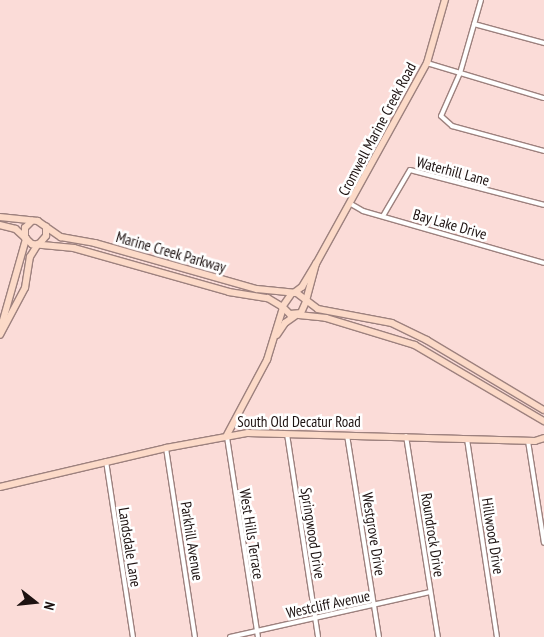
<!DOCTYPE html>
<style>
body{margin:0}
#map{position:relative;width:544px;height:637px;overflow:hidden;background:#fbdcd8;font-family:"PT Sans Narrow",sans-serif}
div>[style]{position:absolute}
.roads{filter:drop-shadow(1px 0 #9d817e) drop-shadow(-1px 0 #9d817e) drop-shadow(0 1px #9d817e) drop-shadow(0 -1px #9d817e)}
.street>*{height:4px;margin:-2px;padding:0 2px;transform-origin:2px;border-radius:2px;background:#fff}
.secondary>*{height:5.5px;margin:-2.75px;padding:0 2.75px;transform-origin:2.75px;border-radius:2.75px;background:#fcdac8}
span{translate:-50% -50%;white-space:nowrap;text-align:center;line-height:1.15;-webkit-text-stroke:5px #fff;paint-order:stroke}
.street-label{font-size:15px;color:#1d1211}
.north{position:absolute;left:10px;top:577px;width:50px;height:50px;-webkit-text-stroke:4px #fff;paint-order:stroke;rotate:106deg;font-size:14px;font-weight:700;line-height:20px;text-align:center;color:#1d1211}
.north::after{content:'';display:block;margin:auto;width:18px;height:22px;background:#1d1211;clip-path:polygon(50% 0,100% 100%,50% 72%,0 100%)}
</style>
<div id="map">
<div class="roads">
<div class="street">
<div style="left:481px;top:0;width:76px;rotate:106deg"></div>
<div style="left:460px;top:73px;width:47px;rotate:113.8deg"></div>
<div style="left:441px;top:116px;width:15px;rotate:42deg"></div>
<div style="left:452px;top:126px;width:95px;rotate:15.2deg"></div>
<div style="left:474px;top:24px;width:73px;rotate:15.2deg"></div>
<div style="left:427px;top:63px;width:122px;rotate:16.7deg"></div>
<div style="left:351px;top:204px;width:14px;rotate:30deg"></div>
<div style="left:363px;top:211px;width:188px;rotate:16deg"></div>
<div style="left:383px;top:216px;width:53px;rotate:-59.6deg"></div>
<div style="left:410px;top:170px;width:138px;rotate:14.6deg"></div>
<div style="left:287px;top:434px;width:205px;rotate:81.3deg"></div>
<div style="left:347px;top:435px;width:205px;rotate:81deg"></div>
<div style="left:406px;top:436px;width:204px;rotate:81deg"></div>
<div style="left:227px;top:437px;width:202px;rotate:81.2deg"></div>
<div style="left:467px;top:439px;width:200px;rotate:81.4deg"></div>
<div style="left:528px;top:441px;width:103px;rotate:81.1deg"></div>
<div style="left:166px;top:448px;width:191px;rotate:81.3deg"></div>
<div style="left:106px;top:461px;width:178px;rotate:81.3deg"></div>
<div style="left:230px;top:637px;width:205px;rotate:-12.7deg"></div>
</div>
<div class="secondary">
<div style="left:0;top:217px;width:38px;rotate:6deg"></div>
<div style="left:38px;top:221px;width:28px;rotate:35deg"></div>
<div style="left:61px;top:237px;width:35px;rotate:10deg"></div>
<div style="left:95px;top:243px;width:168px;rotate:15.9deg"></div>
<div style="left:257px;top:289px;width:40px;rotate:5.7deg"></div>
<div style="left:297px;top:293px;width:26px;rotate:37deg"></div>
<div style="left:318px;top:309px;width:75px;rotate:10.7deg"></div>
<div style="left:392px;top:323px;width:39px;rotate:26deg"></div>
<div style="left:427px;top:340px;width:136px;rotate:30.9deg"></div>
<div style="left:0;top:225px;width:16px;rotate:14deg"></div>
<div style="left:16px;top:229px;width:22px;rotate:43deg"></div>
<div style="left:32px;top:244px;width:42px;rotate:5.4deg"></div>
<div style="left:74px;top:248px;width:161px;rotate:15.8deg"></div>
<div style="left:229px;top:292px;width:39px;rotate:9deg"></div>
<div style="left:268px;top:298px;width:17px;rotate:31deg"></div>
<div style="left:25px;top:238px;width:10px;rotate:-90deg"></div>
<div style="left:25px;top:228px;width:10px;rotate:-45deg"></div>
<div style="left:40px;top:243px;width:9px;rotate:-49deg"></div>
<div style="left:46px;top:236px;width:9px;rotate:-90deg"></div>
<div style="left:294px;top:293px;width:10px;rotate:-37deg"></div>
<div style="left:302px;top:287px;width:27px;rotate:-59deg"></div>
<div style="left:316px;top:264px;width:230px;rotate:-61.1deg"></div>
<div style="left:427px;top:63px;width:66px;rotate:-74.1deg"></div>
<div style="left:292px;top:294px;width:16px;rotate:125deg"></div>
<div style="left:283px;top:307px;width:10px;rotate:45deg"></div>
<div style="left:290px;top:314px;width:11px;rotate:-5deg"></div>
<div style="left:301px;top:313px;width:12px;rotate:-66deg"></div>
<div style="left:306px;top:301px;width:38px;rotate:-75deg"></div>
<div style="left:299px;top:315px;width:27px;rotate:6deg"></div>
<div style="left:326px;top:318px;width:93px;rotate:16.9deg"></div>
<div style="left:415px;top:345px;width:150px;rotate:30.5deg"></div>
<div style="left:0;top:331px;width:96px;rotate:-74.2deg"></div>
<div style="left:0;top:335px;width:53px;rotate:-62deg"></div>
<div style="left:25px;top:288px;width:31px;rotate:-81deg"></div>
<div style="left:30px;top:257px;width:15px;rotate:-58deg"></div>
<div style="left:277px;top:335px;width:14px;rotate:-56deg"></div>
<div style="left:285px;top:323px;width:12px;rotate:-35deg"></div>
<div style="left:227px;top:435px;width:85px;rotate:-61.9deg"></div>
<div style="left:267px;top:360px;width:54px;rotate:-72.9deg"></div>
<div style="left:0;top:487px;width:171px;rotate:-13.2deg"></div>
<div style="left:166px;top:448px;width:83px;rotate:-10.4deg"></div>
<div style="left:248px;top:433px;width:287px;rotate:1.6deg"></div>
<div style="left:535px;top:441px;width:9px;rotate:-18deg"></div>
</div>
</div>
<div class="street-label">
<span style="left:377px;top:129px;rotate:-62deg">Cromwell Marine Creek Road</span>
<span style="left:453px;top:171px;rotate:15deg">Waterhill Lane</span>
<span style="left:450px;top:224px;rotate:16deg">Bay Lake Drive</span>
<span style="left:171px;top:252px;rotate:16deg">Marine Creek Parkway</span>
<span style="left:299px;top:422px">South Old Decatur Road</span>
<span style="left:313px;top:533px;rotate:81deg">Springwood Drive</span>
<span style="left:252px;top:534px;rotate:81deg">West Hills Terrace</span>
<span style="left:374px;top:534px;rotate:81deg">Westgrove Drive</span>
<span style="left:433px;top:535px;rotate:81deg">Roundrock Drive</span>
<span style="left:493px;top:536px;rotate:81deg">Hillwood Drive</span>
<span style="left:192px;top:541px;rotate:81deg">Parkhill Avenue</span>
<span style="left:130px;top:547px;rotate:81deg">Landsdale Lane</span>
<span style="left:328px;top:604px;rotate:-12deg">Westcliff Avenue</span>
</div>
<div class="north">N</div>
</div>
